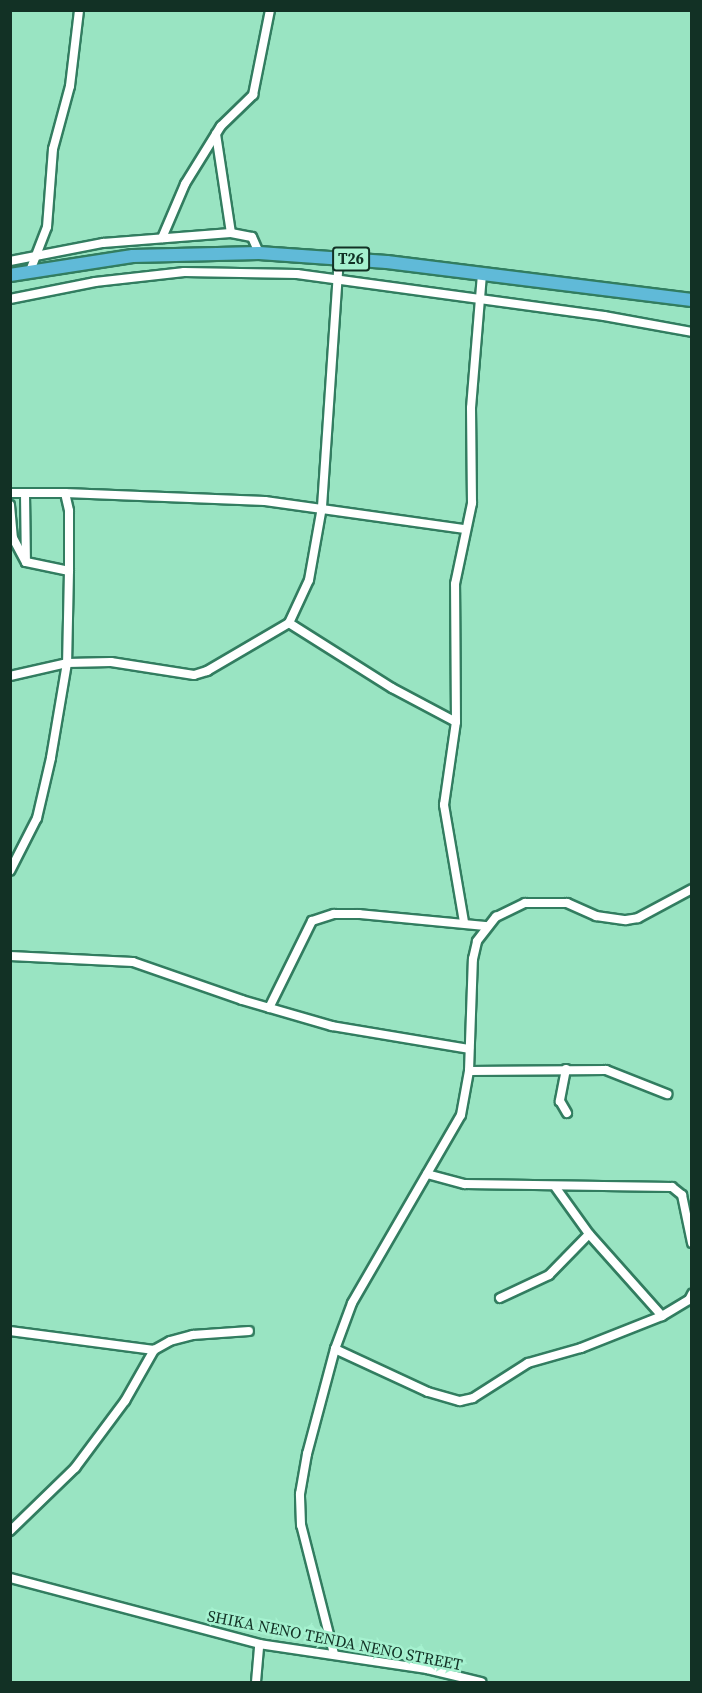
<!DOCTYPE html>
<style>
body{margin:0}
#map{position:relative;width:702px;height:1693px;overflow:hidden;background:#99e4c2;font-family:"Source Serif 4",serif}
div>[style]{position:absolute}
.roads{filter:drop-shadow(2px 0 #327d60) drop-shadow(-2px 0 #327d60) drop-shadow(0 2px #327d60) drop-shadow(0 -2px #327d60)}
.minor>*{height:8px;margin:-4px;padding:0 4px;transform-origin:4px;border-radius:4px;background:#fff}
.trunk>*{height:12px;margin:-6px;padding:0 6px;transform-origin:6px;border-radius:6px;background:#60bad8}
span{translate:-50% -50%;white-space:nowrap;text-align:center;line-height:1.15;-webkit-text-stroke:5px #a5f1cf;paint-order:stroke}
.shield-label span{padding:2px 4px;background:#a5f1cf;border:2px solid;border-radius:4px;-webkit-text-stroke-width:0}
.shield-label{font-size:15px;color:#123125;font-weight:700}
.street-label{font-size:16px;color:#123125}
.frame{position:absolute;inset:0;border:12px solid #123125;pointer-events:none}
</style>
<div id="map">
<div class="roads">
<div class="minor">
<div style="left:216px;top:134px;width:100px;rotate:81.4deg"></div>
<div style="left:162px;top:238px;width:59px;rotate:-66.9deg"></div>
<div style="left:185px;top:184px;width:68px;rotate:-58.2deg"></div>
<div style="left:221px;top:126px;width:45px;rotate:-44.1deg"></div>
<div style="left:253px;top:95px;width:87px;rotate:-78.7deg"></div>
<div style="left:10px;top:261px;width:95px;rotate:-11deg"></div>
<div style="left:103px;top:243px;width:128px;rotate:-4.5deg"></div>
<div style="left:231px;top:233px;width:21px;rotate:11deg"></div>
<div style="left:252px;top:237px;width:17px;rotate:66deg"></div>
<div style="left:30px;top:271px;width:47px;rotate:-68.9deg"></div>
<div style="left:47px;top:227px;width:78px;rotate:-85.6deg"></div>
<div style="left:53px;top:149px;width:65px;rotate:-74.9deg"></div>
<div style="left:70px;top:86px;width:77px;rotate:-83.2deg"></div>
<div style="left:10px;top:299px;width:87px;rotate:-11.3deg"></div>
<div style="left:95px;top:282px;width:90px;rotate:-6.4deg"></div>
<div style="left:184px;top:272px;width:113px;rotate:1deg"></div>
<div style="left:297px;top:274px;width:310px;rotate:7.8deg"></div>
<div style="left:604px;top:316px;width:89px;rotate:10.3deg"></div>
<div style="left:10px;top:493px;width:55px"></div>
<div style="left:65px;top:493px;width:18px;rotate:77deg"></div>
<div style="left:69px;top:511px;width:60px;rotate:90deg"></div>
<div style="left:69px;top:571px;width:92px;rotate:91.2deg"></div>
<div style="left:67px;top:663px;width:96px;rotate:99.6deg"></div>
<div style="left:51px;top:758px;width:62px;rotate:103.1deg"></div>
<div style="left:37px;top:818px;width:59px;rotate:117deg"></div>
<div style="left:65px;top:493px;width:200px;rotate:2.3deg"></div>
<div style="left:265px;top:501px;width:202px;rotate:8deg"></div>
<div style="left:25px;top:494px;width:68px;rotate:89.2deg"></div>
<div style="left:10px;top:505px;width:33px;rotate:85deg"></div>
<div style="left:13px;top:538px;width:27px;rotate:62deg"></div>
<div style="left:26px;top:562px;width:44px;rotate:11.8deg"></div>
<div style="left:289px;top:623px;width:122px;rotate:32.3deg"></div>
<div style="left:392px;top:688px;width:72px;rotate:28deg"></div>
<div style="left:10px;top:676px;width:58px;rotate:-12.8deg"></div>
<div style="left:67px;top:663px;width:44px;rotate:-1.3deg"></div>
<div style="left:111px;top:662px;width:84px;rotate:8.9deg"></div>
<div style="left:194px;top:675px;width:14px;rotate:-17deg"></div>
<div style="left:207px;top:671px;width:95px;rotate:-30.3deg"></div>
<div style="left:289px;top:623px;width:47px;rotate:-65.1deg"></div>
<div style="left:309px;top:580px;width:74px;rotate:-79.9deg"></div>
<div style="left:322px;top:507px;width:250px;rotate:-86.1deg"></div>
<div style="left:464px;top:922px;width:119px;rotate:-99.7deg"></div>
<div style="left:444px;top:805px;width:84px;rotate:-81.8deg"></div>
<div style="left:456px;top:722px;width:138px;rotate:-90.4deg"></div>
<div style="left:455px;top:584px;width:83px;rotate:-78.1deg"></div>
<div style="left:472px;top:503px;width:95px;rotate:-90.6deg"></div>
<div style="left:471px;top:408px;width:134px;rotate:-85.3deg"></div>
<div style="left:10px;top:956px;width:123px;rotate:2.8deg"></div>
<div style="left:133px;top:962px;width:115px;rotate:19.2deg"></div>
<div style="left:242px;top:1000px;width:94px;rotate:16.1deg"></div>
<div style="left:332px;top:1026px;width:139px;rotate:9.5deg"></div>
<div style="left:269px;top:1008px;width:97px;rotate:-63.7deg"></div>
<div style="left:312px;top:921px;width:23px;rotate:-18deg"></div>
<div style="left:334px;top:914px;width:25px"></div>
<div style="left:359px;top:914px;width:128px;rotate:5.4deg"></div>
<div style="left:566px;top:1069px;width:33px;rotate:101deg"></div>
<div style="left:560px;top:1101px;width:14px;rotate:60deg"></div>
<div style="left:469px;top:1071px;width:137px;rotate:-0.4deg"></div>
<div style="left:606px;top:1070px;width:66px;rotate:21.5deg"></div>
<div style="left:427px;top:1174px;width:39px;rotate:15deg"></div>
<div style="left:465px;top:1184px;width:207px;rotate:0.8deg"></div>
<div style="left:672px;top:1187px;width:13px;rotate:39deg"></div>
<div style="left:682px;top:1195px;width:49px;rotate:78.2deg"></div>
<div style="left:556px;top:1188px;width:57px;rotate:54.3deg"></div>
<div style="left:589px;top:1234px;width:110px;rotate:48.3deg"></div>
<div style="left:500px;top:1298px;width:54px;rotate:-25.1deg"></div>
<div style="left:549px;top:1275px;width:57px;rotate:-45.7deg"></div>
<div style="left:10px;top:1331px;width:145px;rotate:7.5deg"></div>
<div style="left:335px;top:1349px;width:102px;rotate:24.8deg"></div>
<div style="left:428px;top:1392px;width:33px;rotate:16deg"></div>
<div style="left:460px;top:1401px;width:13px;rotate:-13deg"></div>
<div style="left:473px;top:1398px;width:65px;rotate:-32.5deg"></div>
<div style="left:528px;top:1363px;width:55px;rotate:-15.8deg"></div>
<div style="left:581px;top:1348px;width:87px;rotate:-21.6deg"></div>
<div style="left:662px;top:1316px;width:31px;rotate:-31deg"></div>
<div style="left:689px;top:1300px;width:7px;rotate:-63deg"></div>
<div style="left:10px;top:1531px;width:91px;rotate:-44.1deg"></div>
<div style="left:75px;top:1468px;width:84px;rotate:-53.3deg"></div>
<div style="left:125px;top:1401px;width:59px;rotate:-60.4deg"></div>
<div style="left:154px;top:1350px;width:18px;rotate:-29deg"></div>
<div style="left:170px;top:1341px;width:24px;rotate:-15deg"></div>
<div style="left:193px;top:1335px;width:56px;rotate:-4.1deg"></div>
<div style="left:10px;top:1578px;width:258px;rotate:14.8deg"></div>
<div style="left:259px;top:1644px;width:170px;rotate:8.5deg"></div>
<div style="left:427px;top:1669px;width:56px;rotate:13.5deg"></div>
<div style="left:334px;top:1654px;width:133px;rotate:-104.3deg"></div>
<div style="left:301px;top:1525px;width:31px;rotate:-92deg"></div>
<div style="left:300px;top:1494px;width:41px;rotate:-80.1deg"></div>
<div style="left:307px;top:1454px;width:109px;rotate:-75.1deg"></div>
<div style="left:335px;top:1349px;width:49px;rotate:-69.7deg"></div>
<div style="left:352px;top:1303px;width:217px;rotate:-59.9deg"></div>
<div style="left:461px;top:1115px;width:45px;rotate:-79.7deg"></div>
<div style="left:469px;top:1071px;width:112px;rotate:-88deg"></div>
<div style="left:473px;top:959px;width:18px;rotate:-77deg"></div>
<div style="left:477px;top:941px;width:31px;rotate:-52deg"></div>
<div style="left:496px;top:917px;width:32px;rotate:-26deg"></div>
<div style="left:525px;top:903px;width:42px"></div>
<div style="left:567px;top:903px;width:32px;rotate:24deg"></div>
<div style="left:596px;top:916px;width:30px;rotate:8deg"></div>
<div style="left:626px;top:920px;width:12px;rotate:-9deg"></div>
<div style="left:638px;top:918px;width:61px;rotate:-28.2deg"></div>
<div style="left:256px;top:1682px;width:38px;rotate:-85deg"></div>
</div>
<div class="trunk">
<div style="left:10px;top:275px;width:124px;rotate:-8.8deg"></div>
<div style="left:133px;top:256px;width:126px;rotate:-1.4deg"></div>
<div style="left:259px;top:253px;width:128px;rotate:4deg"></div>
<div style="left:387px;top:262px;width:307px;rotate:7.1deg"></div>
</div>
</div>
<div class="shield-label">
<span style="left:351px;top:259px">T26</span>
</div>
<div class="street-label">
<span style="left:335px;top:1640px;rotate:11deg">SHIKA NENO TENDA NENO STREET</span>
</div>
<div class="frame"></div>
</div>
